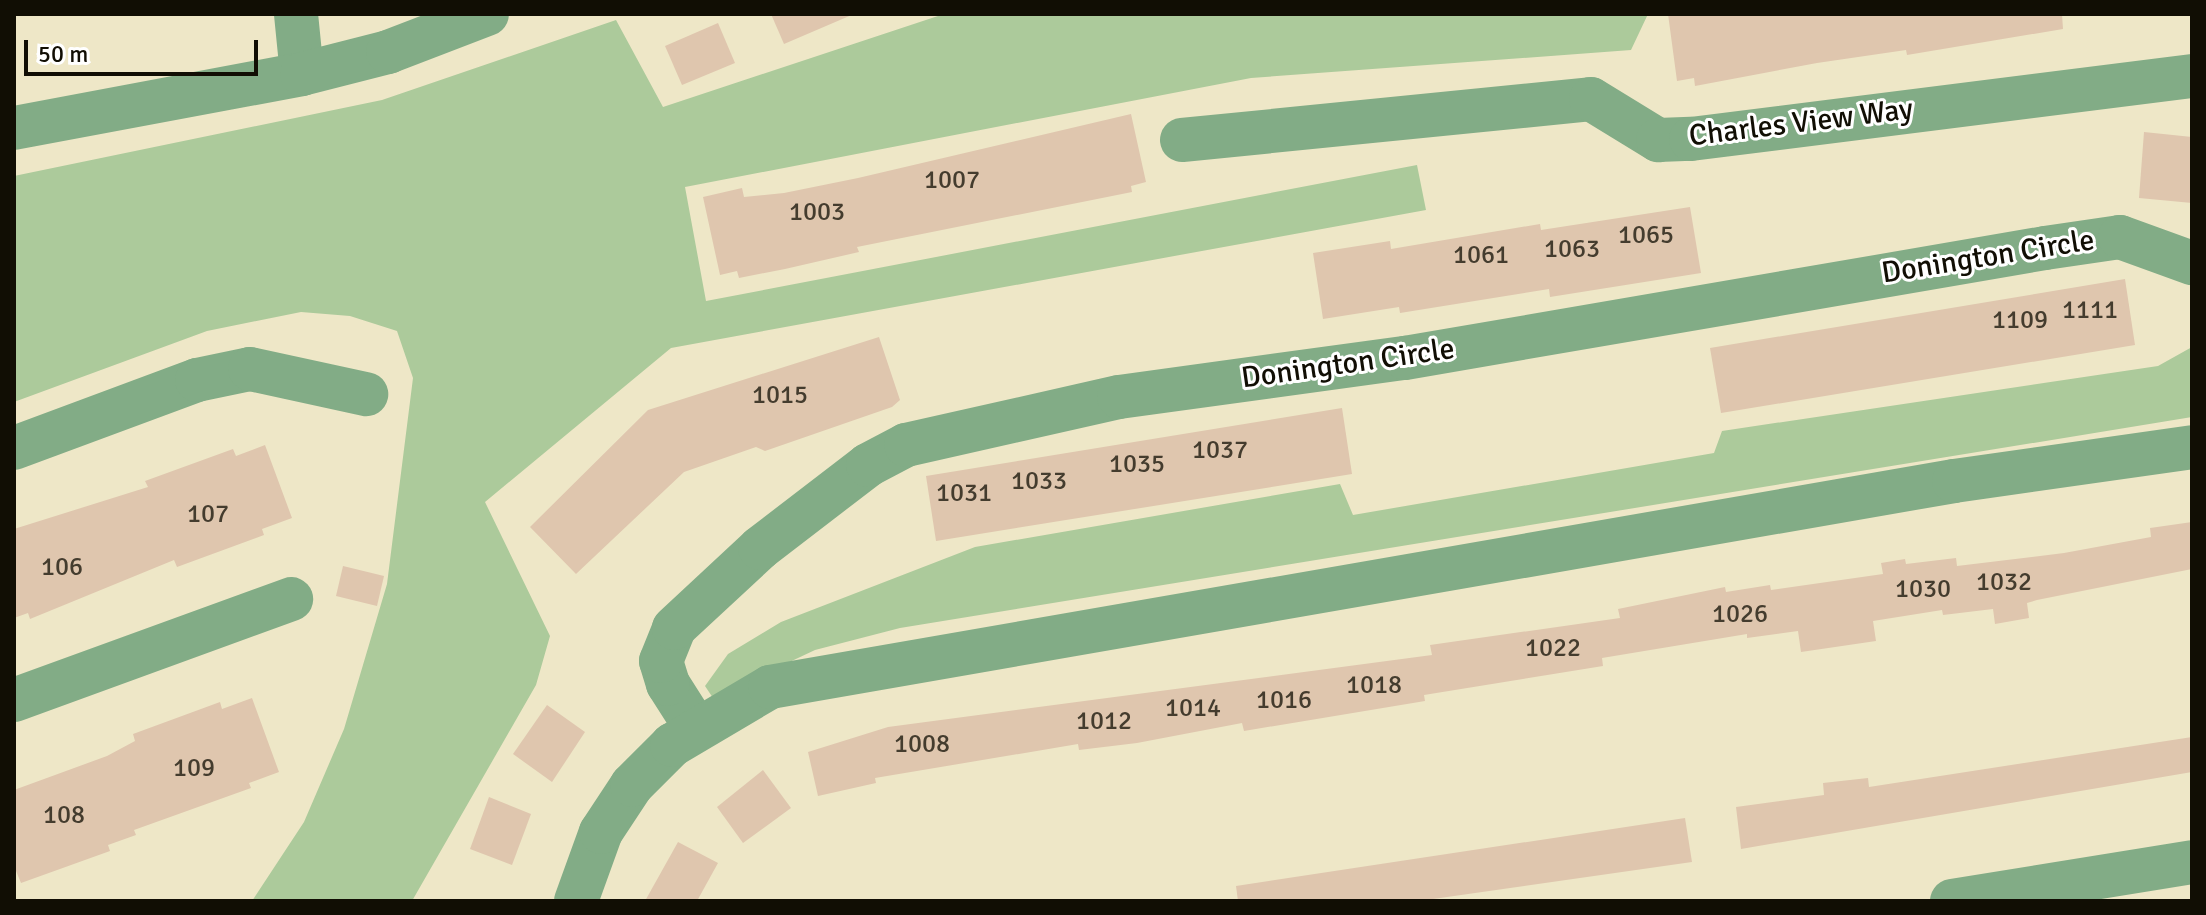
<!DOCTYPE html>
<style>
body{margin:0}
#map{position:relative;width:2206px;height:915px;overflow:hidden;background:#eee7c7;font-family:Signika,sans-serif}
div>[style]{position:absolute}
.green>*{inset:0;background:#acca9b}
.building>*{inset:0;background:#dfc6ae}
.minor>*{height:44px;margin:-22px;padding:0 22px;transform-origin:22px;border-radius:22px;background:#82ac86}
span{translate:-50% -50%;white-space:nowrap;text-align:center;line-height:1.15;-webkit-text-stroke:6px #fff;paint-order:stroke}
.number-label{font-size:26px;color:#443c2e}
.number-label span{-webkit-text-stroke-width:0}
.street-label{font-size:30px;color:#110e04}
.frame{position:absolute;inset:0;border:16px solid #110e04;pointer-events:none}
.scale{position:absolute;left:24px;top:40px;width:234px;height:36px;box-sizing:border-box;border:4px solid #110e04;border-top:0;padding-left:10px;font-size:24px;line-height:28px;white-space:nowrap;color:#110e04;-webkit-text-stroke:6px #fff;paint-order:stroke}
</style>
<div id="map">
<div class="green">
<div style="clip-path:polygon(944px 14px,1648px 14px,1631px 50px,1251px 78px,685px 187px,706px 301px,1417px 165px,1426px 210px,671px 348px,485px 502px,550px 636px,536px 685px,412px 901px,252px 901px,304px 822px,344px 729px,387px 584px,413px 378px,397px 331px,350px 316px,301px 312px,207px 331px,14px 402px,14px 176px,382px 100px,616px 20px,663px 107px)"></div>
<div style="clip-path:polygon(2192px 347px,2192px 417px,900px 628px,815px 650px,713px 698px,705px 686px,728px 654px,781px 622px,975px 547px,1340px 484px,1353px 515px,1714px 453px,1722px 431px,2158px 366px)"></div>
</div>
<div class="building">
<div style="clip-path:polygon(771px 14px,854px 14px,784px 44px)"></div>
<div style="clip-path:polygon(1668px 14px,2062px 14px,2063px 29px,1907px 55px,1906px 50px,1817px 63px,1695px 86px,1694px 78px,1677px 81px)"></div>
<div style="clip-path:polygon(718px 23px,735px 63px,682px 85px,665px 46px)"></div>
<div style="clip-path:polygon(1131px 114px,1146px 182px,1131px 186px,1132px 192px,857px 247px,859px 252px,785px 269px,739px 278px,737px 271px,720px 275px,703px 197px,742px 188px,744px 197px,784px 193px,858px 178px)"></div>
<div style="clip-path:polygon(2144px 132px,2192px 137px,2192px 203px,2139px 198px)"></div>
<div style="clip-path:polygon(1690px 207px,1701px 273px,1550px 297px,1549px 289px,1400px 313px,1399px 307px,1323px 319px,1313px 253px,1390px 241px,1391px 249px,1540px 224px,1541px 230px)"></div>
<div style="clip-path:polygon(2125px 279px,2135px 345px,1721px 413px,1710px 348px)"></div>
<div style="clip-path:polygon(879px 337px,900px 400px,892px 407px,765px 451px,756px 447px,684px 472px,576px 574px,530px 527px,648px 410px)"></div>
<div style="clip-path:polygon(1342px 408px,1352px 474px,936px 541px,926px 476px)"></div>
<div style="clip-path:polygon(265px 445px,292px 518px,262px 529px,264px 535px,177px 567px,174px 560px,30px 619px,28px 613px,14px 618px,14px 529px,148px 487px,145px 481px,233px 449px,236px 456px)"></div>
<div style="clip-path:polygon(2192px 522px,2192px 569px,2037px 600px,2027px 603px,2029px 618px,1995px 624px,1993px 609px,1943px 615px,1942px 610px,1873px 621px,1876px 641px,1801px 652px,1798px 631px,1747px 638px,1747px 634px,1602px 658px,1603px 666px,1424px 695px,1425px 701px,1244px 731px,1242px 723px,1137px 743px,1079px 750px,1078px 744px,875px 778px,876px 783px,818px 796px,808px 752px,888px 727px,1432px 655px,1430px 645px,1620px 618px,1618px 609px,1725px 587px,1726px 592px,1770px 585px,1771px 590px,1883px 574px,1881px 563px,1905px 559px,1906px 564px,1956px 558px,1957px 566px,2064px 553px,2151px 537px,2150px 528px)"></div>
<div style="clip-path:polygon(343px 566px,384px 576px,377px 606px,336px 596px)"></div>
<div style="clip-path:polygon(252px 698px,279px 772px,249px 783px,251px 788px,134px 830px,136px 835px,108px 845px,110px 851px,21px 883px,14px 866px,14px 790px,107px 756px,135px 741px,133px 734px,220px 702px,222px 709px)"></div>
<div style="clip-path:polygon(547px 705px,585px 732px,552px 782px,513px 754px)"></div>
<div style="clip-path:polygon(2192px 737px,2192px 772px,1741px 849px,1736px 807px,1824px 795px,1823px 783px,1868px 778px,1869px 787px)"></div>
<div style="clip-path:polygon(763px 770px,791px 808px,743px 843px,717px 807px)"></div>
<div style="clip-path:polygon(489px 797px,531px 814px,512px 865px,470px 849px)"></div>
<div style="clip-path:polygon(1685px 818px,1692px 862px,1419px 901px,1238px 901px,1236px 886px)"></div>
<div style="clip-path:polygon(678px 842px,718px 863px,697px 901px,645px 901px)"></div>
</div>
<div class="minor">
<div style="left:296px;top:14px;width:60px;rotate:84.3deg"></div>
<div style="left:14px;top:128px;width:293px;rotate:-10.6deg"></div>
<div style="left:302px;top:74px;width:89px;rotate:-14.3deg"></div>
<div style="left:388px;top:52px;width:106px;rotate:-21deg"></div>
<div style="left:1182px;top:140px;width:411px;rotate:-5.7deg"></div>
<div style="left:1591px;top:99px;width:79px;rotate:31.5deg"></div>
<div style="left:1658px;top:140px;width:33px;rotate:-2deg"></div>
<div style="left:1691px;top:139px;width:505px;rotate:-7.17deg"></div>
<div style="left:14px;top:448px;width:195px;rotate:-20.4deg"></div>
<div style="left:197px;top:380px;width:54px;rotate:-11.7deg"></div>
<div style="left:250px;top:369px;width:119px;rotate:12.2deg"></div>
<div style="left:14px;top:700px;width:295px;rotate:-20deg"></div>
<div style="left:696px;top:728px;width:52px;rotate:-122.5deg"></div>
<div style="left:668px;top:684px;width:24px;rotate:-107deg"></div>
<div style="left:661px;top:661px;width:35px;rotate:-68deg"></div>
<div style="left:674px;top:628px;width:117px;rotate:-42.9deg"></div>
<div style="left:760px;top:548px;width:136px;rotate:-37.5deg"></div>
<div style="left:868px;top:465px;width:43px;rotate:-27.8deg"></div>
<div style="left:906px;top:445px;width:218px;rotate:-12.7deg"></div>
<div style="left:1119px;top:397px;width:289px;rotate:-7.8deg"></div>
<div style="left:1405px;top:358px;width:649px;rotate:-9.75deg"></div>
<div style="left:2045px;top:248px;width:76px;rotate:-8.3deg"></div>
<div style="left:2120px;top:237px;width:77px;rotate:19.9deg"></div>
<div style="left:576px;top:901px;width:73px;rotate:-70.1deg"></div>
<div style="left:601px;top:832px;width:56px;rotate:-56.6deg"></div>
<div style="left:632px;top:785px;width:57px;rotate:-45deg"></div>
<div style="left:672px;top:745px;width:114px;rotate:-30.6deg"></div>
<div style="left:770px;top:687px;width:1202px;rotate:-9.87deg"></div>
<div style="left:1954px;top:481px;width:240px;rotate:-8.1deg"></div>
<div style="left:1952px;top:901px;width:243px;rotate:-9.2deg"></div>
</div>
<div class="number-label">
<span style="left:952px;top:181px">1007</span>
<span style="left:817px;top:213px">1003</span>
<span style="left:1646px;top:236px">1065</span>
<span style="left:1572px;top:250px">1063</span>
<span style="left:1481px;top:256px">1061</span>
<span style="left:2090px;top:311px">1111</span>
<span style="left:2020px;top:321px">1109</span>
<span style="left:780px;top:396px">1015</span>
<span style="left:1220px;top:451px">1037</span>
<span style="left:1137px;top:465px">1035</span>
<span style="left:1039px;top:482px">1033</span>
<span style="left:964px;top:494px">1031</span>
<span style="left:208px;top:515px">107</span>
<span style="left:62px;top:568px">106</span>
<span style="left:2004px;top:583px">1032</span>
<span style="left:1923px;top:590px">1030</span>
<span style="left:1740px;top:615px">1026</span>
<span style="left:1553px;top:649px">1022</span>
<span style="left:1374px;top:686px">1018</span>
<span style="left:1284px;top:701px">1016</span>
<span style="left:1193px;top:709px">1014</span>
<span style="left:1104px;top:722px">1012</span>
<span style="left:922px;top:745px">1008</span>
<span style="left:194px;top:769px">109</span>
<span style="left:64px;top:816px">108</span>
</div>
<div class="street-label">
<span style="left:1801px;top:123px;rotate:-7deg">Charles View Way</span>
<span style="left:1988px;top:257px;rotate:-9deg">Donington Circle</span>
<span style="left:1348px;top:364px;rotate:-8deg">Donington Circle</span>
</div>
<div class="frame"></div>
<div class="scale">50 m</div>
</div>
